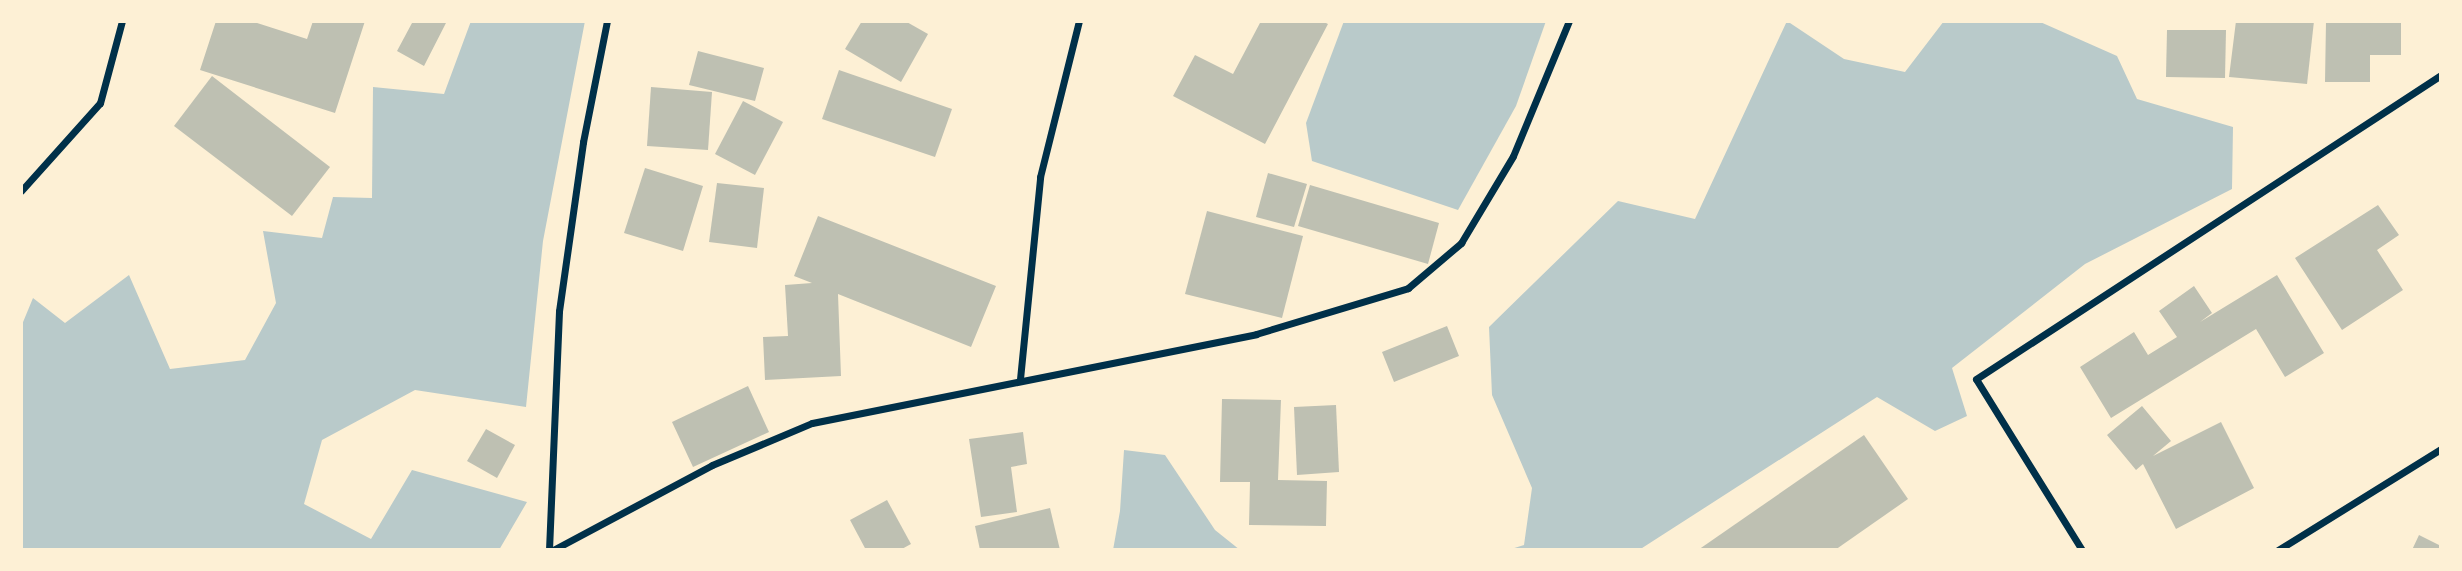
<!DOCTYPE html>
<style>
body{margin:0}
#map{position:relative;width:2462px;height:571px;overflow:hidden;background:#fdf0d5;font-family:"Nunito Sans",sans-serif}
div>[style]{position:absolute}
.green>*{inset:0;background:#b9caca}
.building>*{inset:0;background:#bec0b2}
.minor>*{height:7px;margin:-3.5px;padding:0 3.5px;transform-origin:3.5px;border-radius:3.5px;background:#003049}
span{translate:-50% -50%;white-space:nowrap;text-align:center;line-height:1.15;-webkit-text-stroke:7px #fdf0d5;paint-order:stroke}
.frame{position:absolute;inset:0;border:23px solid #fdf0d5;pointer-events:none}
</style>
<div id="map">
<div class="green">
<div style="clip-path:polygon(471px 21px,585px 21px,543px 241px,526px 407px,415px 390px,322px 440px,304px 504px,371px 539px,412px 470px,527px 502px,499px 550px,21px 550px,21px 327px,33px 298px,65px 323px,129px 275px,170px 369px,245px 360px,276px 303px,263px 231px,322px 238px,333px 197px,372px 198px,373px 87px,444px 94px)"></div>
<div style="clip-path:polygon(1344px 21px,1546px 21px,1516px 106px,1458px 210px,1312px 161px,1306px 123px)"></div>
<div style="clip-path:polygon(1787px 21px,1844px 59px,1905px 72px,1944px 21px,2038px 21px,2117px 56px,2137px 99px,2233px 127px,2232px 189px,2085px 264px,1952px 368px,1967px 416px,1935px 431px,1877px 397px,1639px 550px,1508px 550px,1524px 545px,1532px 488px,1492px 395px,1489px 327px,1618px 201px,1695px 219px)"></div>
<div style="clip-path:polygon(1124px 450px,1165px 455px,1215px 530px,1240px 550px,1113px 550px,1120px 511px)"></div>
</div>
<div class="building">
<div style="clip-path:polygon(216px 21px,251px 21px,307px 39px,313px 21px,365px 21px,335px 113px,200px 70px)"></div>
<div style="clip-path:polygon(407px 21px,447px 21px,424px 66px,397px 51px,412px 23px)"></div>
<div style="clip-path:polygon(862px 21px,905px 21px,928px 34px,901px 82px,845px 49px)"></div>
<div style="clip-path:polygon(1261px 21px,1322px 21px,1328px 24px,1265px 144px,1173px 96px,1195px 55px,1233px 74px)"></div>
<div style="clip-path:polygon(2236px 21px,2314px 21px,2307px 84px,2229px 77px)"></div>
<div style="clip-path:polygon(2326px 21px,2401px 21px,2401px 55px,2370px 55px,2370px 82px,2325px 82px)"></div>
<div style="clip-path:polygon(2167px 30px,2226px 30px,2225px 78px,2166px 77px)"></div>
<div style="clip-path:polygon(698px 51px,764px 68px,755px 101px,689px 85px)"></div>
<div style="clip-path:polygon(839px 70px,952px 109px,935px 157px,822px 119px)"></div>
<div style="clip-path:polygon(212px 76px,330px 167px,292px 216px,174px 126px)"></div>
<div style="clip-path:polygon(651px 87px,712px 92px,708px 150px,647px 146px)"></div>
<div style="clip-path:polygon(743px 101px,783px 122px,755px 175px,715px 154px)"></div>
<div style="clip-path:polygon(645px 168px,703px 186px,683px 251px,624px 233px)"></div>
<div style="clip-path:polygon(1268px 173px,1307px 184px,1294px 227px,1256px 217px)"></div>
<div style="clip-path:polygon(717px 183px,764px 188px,757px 248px,709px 242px)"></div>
<div style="clip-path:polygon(1310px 185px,1439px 223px,1428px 264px,1298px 226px)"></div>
<div style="clip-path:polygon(2378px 205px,2399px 235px,2377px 250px,2403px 290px,2342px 330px,2295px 258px)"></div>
<div style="clip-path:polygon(1207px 211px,1303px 236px,1282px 318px,1185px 294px)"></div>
<div style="clip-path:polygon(818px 216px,996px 286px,971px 347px,838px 294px,841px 376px,765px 380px,763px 337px,788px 336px,785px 285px,812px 283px,794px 276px)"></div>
<div style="clip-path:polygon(2277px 275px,2324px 353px,2285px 377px,2256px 329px,2111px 418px,2080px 367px,2134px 332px,2148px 355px,2177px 337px,2159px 311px,2194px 286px,2212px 313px,2200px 322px)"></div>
<div style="clip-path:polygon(1447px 326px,1459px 356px,1394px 382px,1382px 352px)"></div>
<div style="clip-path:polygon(748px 386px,769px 432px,693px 467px,672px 422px)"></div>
<div style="clip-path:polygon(1222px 399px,1281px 400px,1278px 480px,1327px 481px,1326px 526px,1249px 525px,1250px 482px,1220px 482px)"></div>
<div style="clip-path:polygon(1336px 405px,1339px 472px,1297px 475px,1294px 407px)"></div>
<div style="clip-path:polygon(2142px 406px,2171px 441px,2153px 456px,2221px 422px,2254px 488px,2176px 529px,2143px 464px,2136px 470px,2107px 435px)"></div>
<div style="clip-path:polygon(486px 429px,515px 445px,497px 478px,467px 461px)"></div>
<div style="clip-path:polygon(1023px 432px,1027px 464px,1011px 467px,1017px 512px,981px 517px,969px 439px)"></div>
<div style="clip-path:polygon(1864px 435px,1908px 499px,1835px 550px,1698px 550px)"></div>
<div style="clip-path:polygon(887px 500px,911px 544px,900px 550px,866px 550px,850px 520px)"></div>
<div style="clip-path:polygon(1050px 508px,1060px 550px,980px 550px,975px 526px)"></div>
<div style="clip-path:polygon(2419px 535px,2441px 546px,2441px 550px,2412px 550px)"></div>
</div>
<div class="minor">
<div style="left:21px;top:191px;width:118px;rotate:-48.1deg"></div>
<div style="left:100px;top:103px;width:85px;rotate:-75deg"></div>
<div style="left:1020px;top:379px;width:203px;rotate:-84.3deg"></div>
<div style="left:1040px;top:177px;width:161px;rotate:-76deg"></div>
<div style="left:549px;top:550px;width:239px;rotate:-87.6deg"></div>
<div style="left:559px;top:311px;width:171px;rotate:-81.9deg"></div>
<div style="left:583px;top:142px;width:123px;rotate:-78.8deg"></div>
<div style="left:553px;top:550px;width:180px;rotate:-28.1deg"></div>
<div style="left:712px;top:465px;width:108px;rotate:-22.8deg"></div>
<div style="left:812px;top:423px;width:453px;rotate:-11.3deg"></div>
<div style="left:1256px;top:334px;width:159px;rotate:-16.8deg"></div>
<div style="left:1408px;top:288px;width:70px;rotate:-40.3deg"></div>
<div style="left:1461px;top:243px;width:101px;rotate:-59.1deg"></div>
<div style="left:1513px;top:156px;width:146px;rotate:-67.5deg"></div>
<div style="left:2082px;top:550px;width:201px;rotate:-121.8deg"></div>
<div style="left:1976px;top:379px;width:556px;rotate:-33.18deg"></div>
<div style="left:2278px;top:550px;width:192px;rotate:-31.8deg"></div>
</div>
<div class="frame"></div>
</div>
